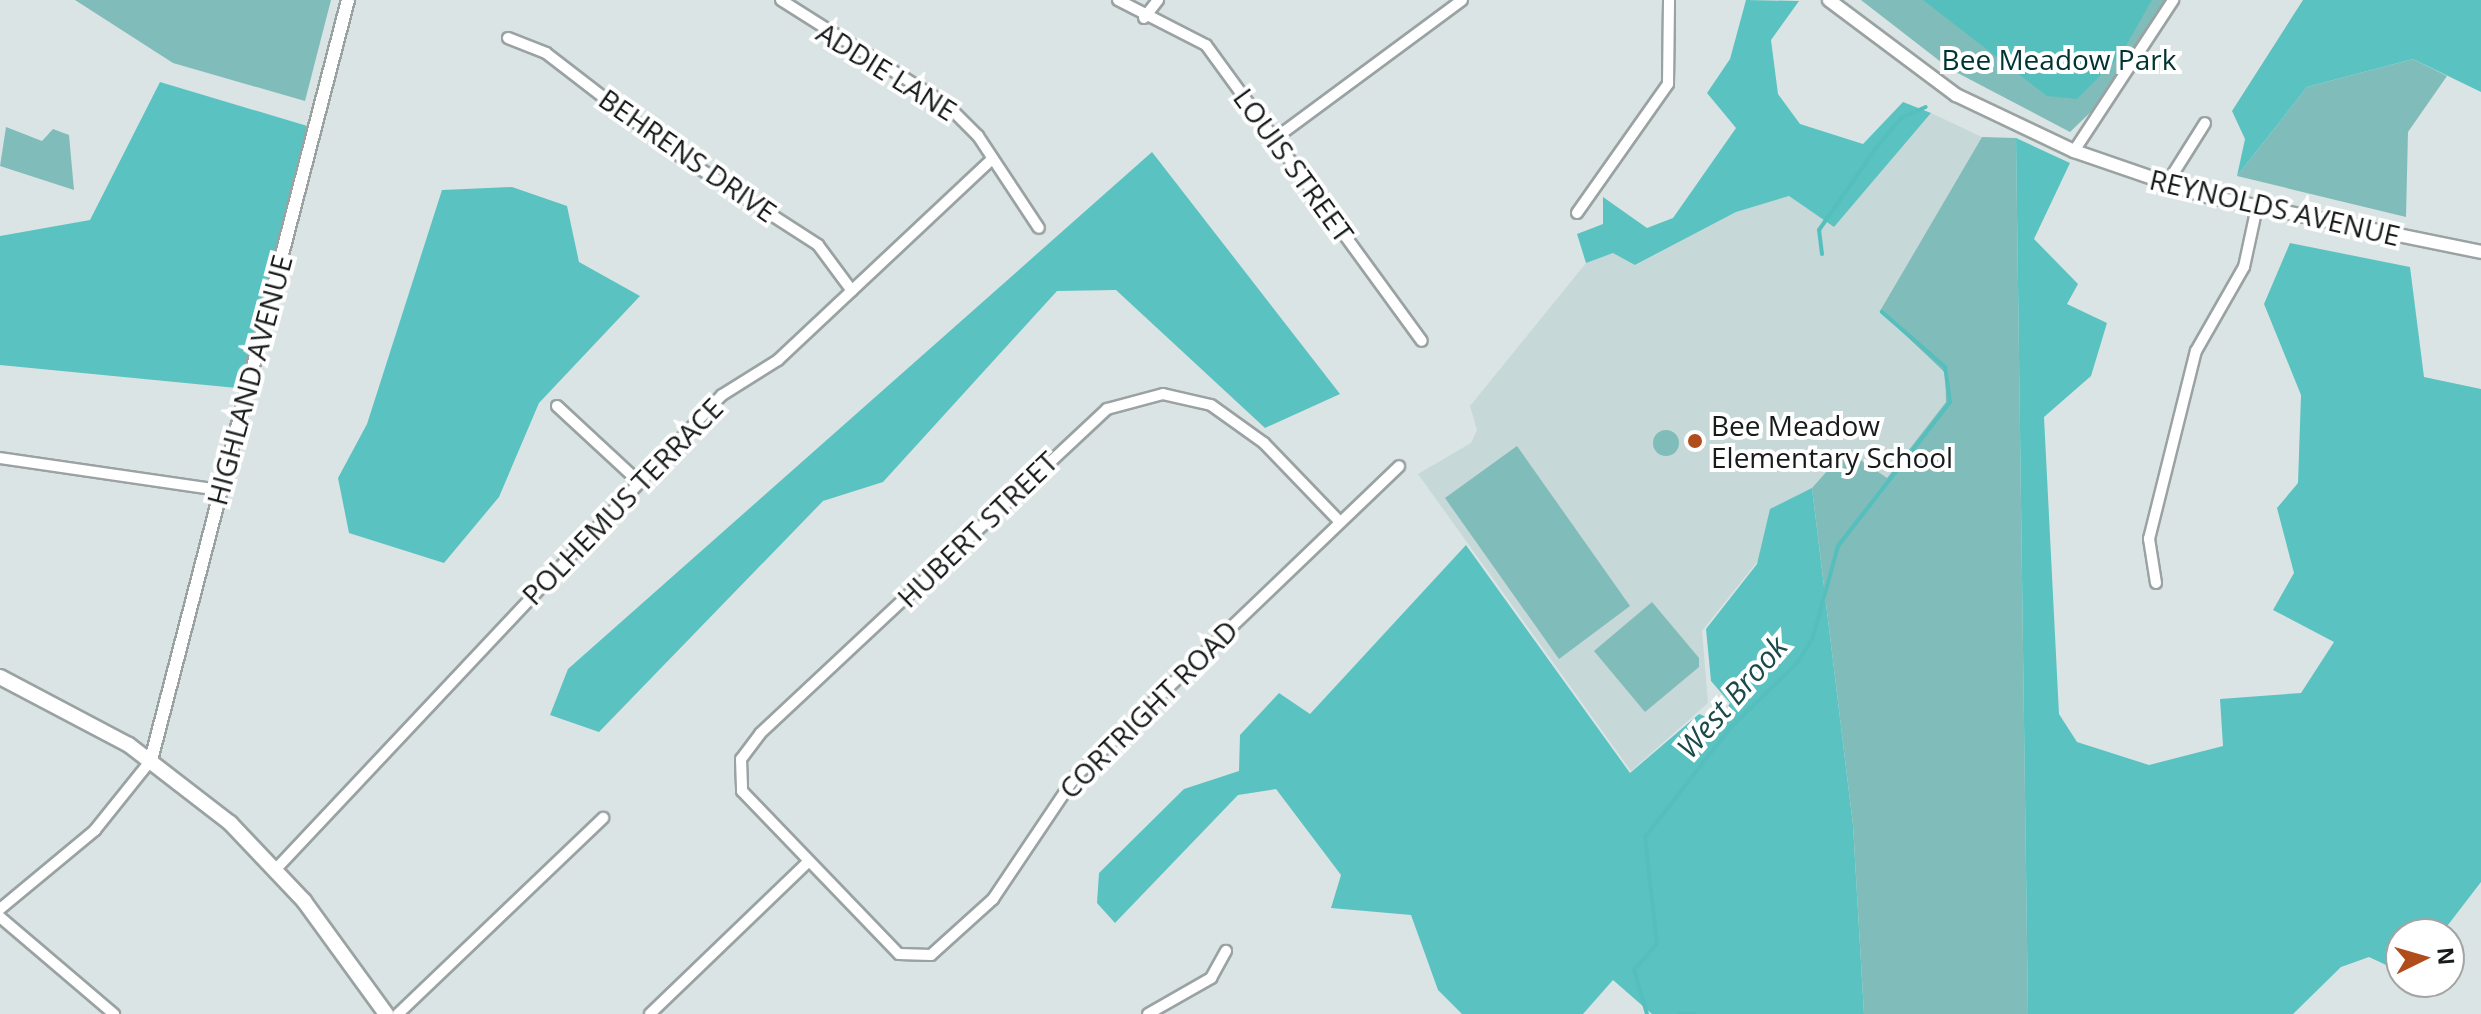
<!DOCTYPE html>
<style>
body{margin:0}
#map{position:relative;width:2481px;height:1014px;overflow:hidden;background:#dbe4e4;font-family:"Open Sans",sans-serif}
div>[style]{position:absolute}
.built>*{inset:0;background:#c6d8d7}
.green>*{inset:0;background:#80bcba}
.round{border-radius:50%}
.forest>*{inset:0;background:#5ac3c1}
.water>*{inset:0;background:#55bfbd}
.stream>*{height:4px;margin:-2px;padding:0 2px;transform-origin:2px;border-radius:2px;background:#55bfbd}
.roads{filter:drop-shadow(2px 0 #9aa2a2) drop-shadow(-2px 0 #9aa2a2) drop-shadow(0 2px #9aa2a2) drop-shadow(0 -2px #9aa2a2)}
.minor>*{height:10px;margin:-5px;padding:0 5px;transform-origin:5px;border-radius:5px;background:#fff}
.tertiary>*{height:12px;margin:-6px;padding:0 6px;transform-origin:6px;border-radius:6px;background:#fff}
.secondary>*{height:14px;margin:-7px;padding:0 7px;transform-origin:7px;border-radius:7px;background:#fff}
.dots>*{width:22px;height:22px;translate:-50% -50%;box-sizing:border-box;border:4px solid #fff;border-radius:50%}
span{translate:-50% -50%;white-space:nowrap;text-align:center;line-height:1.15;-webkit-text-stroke:8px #fff;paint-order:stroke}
.park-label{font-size:28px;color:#003433}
.street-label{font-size:28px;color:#181b1b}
.poi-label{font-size:28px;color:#181b1b}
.left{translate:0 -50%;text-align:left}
.water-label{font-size:30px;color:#1a4a49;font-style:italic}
.north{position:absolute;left:2385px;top:918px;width:80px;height:80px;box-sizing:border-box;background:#fff;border:2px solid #a3a4a4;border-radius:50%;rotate:85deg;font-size:22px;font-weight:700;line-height:32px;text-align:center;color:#181b1b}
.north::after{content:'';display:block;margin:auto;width:28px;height:36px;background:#b14d1b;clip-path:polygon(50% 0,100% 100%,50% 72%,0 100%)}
</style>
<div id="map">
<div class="built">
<div style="clip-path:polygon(1931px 113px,1982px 137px,1880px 311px,1945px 374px,1946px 402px,1887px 479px,1846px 450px,1702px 631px,1708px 703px,1631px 771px,1418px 474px,1471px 443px,1477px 430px,1470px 406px,1586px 263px,1613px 252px,1636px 265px,1736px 212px,1789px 196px,1834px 227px)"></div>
</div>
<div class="green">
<div style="clip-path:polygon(75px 0,331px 0,305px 101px,173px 63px)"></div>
<div style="clip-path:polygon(1861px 0,2166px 0,2100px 103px,2070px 132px,1950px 69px)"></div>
<div style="clip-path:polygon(2413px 59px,2447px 76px,2408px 132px,2406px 217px,2237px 176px,2307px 87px)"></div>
<div style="clip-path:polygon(6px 127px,42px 141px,53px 129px,69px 135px,74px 190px,0 166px)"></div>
<div style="clip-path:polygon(1982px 137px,2016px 138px,2028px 1014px,1864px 1014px,1853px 825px,1812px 488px,1846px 450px,1887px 478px,1946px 402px,1945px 373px,1880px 311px)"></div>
<div class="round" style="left:1653px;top:430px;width:26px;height:26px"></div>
<div style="clip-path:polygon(1517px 446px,1630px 606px,1559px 659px,1445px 498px)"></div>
<div style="clip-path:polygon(1652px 602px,1699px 658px,1699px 667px,1645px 712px,1594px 651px)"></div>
</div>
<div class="forest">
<div style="clip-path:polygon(1746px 0,1799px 1px,1771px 40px,1778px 94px,1800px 124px,1863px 144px,1903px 102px,1931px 113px,1834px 227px,1789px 196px,1736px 212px,1635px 265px,1613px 253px,1586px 263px,1577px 234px,1603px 224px,1603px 197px,1647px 228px,1673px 218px,1736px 128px,1707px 93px,1730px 59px)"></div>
<div style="clip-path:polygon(2303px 0,2481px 0,2481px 92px,2413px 59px,2307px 87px,2237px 176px,2245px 139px,2232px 111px)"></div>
<div style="clip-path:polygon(160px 82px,314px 128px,247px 389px,0 365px,0 236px,90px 220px)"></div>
<div style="clip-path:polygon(2016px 138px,2070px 163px,2034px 239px,2078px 284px,2067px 304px,2107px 323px,2091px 376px,2044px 417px,2059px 714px,2077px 742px,2149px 765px,2223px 746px,2220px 699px,2301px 693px,2334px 642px,2273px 610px,2294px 573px,2277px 508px,2298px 483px,2301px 395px,2264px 304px,2290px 243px,2410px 267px,2424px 377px,2481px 389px,2481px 882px,2441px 934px,2401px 934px,2401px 972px,2369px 957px,2341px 967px,2293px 1014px,2028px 1014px)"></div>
<div style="clip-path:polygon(1152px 152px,1340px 394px,1265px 428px,1116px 290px,1057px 291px,883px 482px,823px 501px,599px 732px,550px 715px,568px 669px)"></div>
<div style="clip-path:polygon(512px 187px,567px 206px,579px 262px,640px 296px,539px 403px,499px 497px,444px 563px,349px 533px,338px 478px,367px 424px,442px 190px)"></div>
<div style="clip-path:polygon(1812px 488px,1853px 825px,1864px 1014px,1652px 1014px,1613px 980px,1583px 1014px,1462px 1014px,1438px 990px,1411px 915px,1331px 908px,1341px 875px,1276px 789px,1238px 795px,1115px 923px,1097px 903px,1099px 873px,1184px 789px,1239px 771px,1240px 735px,1279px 693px,1310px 714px,1466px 545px,1630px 773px,1699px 714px,1719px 722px,1730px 703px,1711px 681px,1706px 629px,1757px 564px,1770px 509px)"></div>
</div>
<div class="water">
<div style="clip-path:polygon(1923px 0,2152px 0,2120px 56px,2077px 99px,2047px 96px)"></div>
</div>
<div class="stream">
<div style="left:1822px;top:254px;width:24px;rotate:-97deg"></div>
<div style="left:1819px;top:230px;width:100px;rotate:-55.2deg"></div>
<div style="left:1876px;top:148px;width:39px;rotate:-50deg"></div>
<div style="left:1901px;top:118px;width:27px;rotate:-24deg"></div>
<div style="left:1647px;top:1014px;width:46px;rotate:-106.5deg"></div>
<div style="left:1634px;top:970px;width:35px;rotate:-49deg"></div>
<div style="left:1657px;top:944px;width:108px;rotate:-96.4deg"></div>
<div style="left:1645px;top:837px;width:140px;rotate:-52deg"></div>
<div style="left:1731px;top:727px;width:93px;rotate:-44.1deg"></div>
<div style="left:1798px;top:662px;width:29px;rotate:-59deg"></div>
<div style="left:1813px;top:637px;width:94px;rotate:-74.6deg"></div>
<div style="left:1838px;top:546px;width:182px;rotate:-52.1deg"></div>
<div style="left:1950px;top:402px;width:35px;rotate:-98deg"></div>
<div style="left:1945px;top:367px;width:84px;rotate:-138.9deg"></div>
<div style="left:1679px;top:1014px;width:15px"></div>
</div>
<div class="roads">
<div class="minor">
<div style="left:781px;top:0;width:196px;rotate:32.3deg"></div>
<div style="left:947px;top:105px;width:44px;rotate:45deg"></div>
<div style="left:978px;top:136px;width:110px;rotate:56.5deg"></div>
<div style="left:1118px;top:0;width:99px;rotate:27.1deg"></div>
<div style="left:1206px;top:45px;width:366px;rotate:53.9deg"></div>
<div style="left:1144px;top:18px;width:23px;rotate:-52deg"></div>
<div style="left:508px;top:38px;width:41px;rotate:21.5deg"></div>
<div style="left:546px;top:53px;width:165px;rotate:37.6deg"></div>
<div style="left:677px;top:154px;width:168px;rotate:32.8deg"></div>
<div style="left:818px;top:245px;width:57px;rotate:53.5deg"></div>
<div style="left:1277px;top:137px;width:230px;rotate:-36.5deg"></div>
<div style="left:2074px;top:151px;width:181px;rotate:-56.7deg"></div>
<div style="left:2166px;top:185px;width:73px;rotate:-57.8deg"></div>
<div style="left:1577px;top:213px;width:158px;rotate:-54.8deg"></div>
<div style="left:1668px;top:84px;width:84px;rotate:-89.3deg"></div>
<div style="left:557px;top:406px;width:112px;rotate:42.8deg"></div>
<div style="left:0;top:458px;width:222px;rotate:8.3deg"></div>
<div style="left:1340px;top:522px;width:110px;rotate:-133.9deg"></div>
<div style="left:1264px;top:443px;width:65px;rotate:-144.4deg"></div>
<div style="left:1211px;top:405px;width:49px;rotate:-167.1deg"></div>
<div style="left:1163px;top:394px;width:58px;rotate:165deg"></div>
<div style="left:1107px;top:409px;width:475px;rotate:136.9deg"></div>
<div style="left:760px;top:734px;width:31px;rotate:127deg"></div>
<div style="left:741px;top:759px;width:32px;rotate:88deg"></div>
<div style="left:742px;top:791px;width:226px;rotate:46.1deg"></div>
<div style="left:899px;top:954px;width:32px;rotate:2deg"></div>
<div style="left:931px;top:955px;width:84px;rotate:-42.1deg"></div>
<div style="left:993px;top:899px;width:147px;rotate:-56.1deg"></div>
<div style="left:1075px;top:777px;width:449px;rotate:-43.8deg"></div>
<div style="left:2156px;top:583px;width:45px;rotate:-99deg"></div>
<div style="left:2149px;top:539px;width:194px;rotate:-76deg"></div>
<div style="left:2196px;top:351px;width:97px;rotate:-60.3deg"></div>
<div style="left:2244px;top:267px;width:61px;rotate:-77.8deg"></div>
<div style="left:276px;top:869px;width:651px;rotate:-46.74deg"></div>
<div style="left:722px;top:395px;width:66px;rotate:-32deg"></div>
<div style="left:778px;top:360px;width:294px;rotate:-43.2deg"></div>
<div style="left:0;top:909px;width:124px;rotate:-39.7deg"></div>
<div style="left:95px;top:830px;width:90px;rotate:-51.3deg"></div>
<div style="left:0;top:917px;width:150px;rotate:40.4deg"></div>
<div style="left:398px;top:1014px;width:284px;rotate:-43.7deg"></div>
<div style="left:650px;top:1014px;width:218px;rotate:-43.9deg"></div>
<div style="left:1148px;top:1014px;width:73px;rotate:-29.7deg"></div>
<div style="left:1211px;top:978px;width:31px;rotate:-61deg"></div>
</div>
<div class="tertiary">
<div style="left:1829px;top:0;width:159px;rotate:36.8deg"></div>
<div style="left:1956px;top:95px;width:131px;rotate:25.4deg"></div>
<div style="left:2074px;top:151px;width:135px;rotate:19deg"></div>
<div style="left:2202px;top:195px;width:285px;rotate:11.5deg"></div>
<div style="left:151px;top:760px;width:785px;rotate:-75.47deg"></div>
</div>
<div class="secondary">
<div style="left:0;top:677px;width:146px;rotate:27.8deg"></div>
<div style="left:129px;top:745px;width:128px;rotate:37.7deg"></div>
<div style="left:230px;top:823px;width:108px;rotate:46.5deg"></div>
<div style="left:304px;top:901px;width:140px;rotate:54deg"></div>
</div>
</div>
<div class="dots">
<div style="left:1695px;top:441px;background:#b14d1b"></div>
</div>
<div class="park-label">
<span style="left:2059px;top:59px">Bee Meadow Park</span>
</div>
<div class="street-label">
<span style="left:887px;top:71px;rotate:32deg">ADDIE LANE</span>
<span style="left:688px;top:155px;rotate:35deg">BEHRENS DRIVE</span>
<span style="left:1294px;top:165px;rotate:54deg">LOUIS STREET</span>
<span style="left:2275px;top:207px;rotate:13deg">REYNOLDS AVENUE</span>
<span style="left:249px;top:380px;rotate:-75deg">HIGHLAND AVENUE</span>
<span style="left:622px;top:501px;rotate:-46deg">POLHEMUS TERRACE</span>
<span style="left:977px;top:529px;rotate:-44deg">HUBERT STREET</span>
<span style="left:1148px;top:709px;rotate:-45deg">CORTRIGHT ROAD</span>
</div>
<div class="poi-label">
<span class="left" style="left:1711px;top:441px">Bee Meadow<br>Elementary School</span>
</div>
<div class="water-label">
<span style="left:1732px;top:697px;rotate:-49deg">West Brook</span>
</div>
<div class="north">N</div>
</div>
